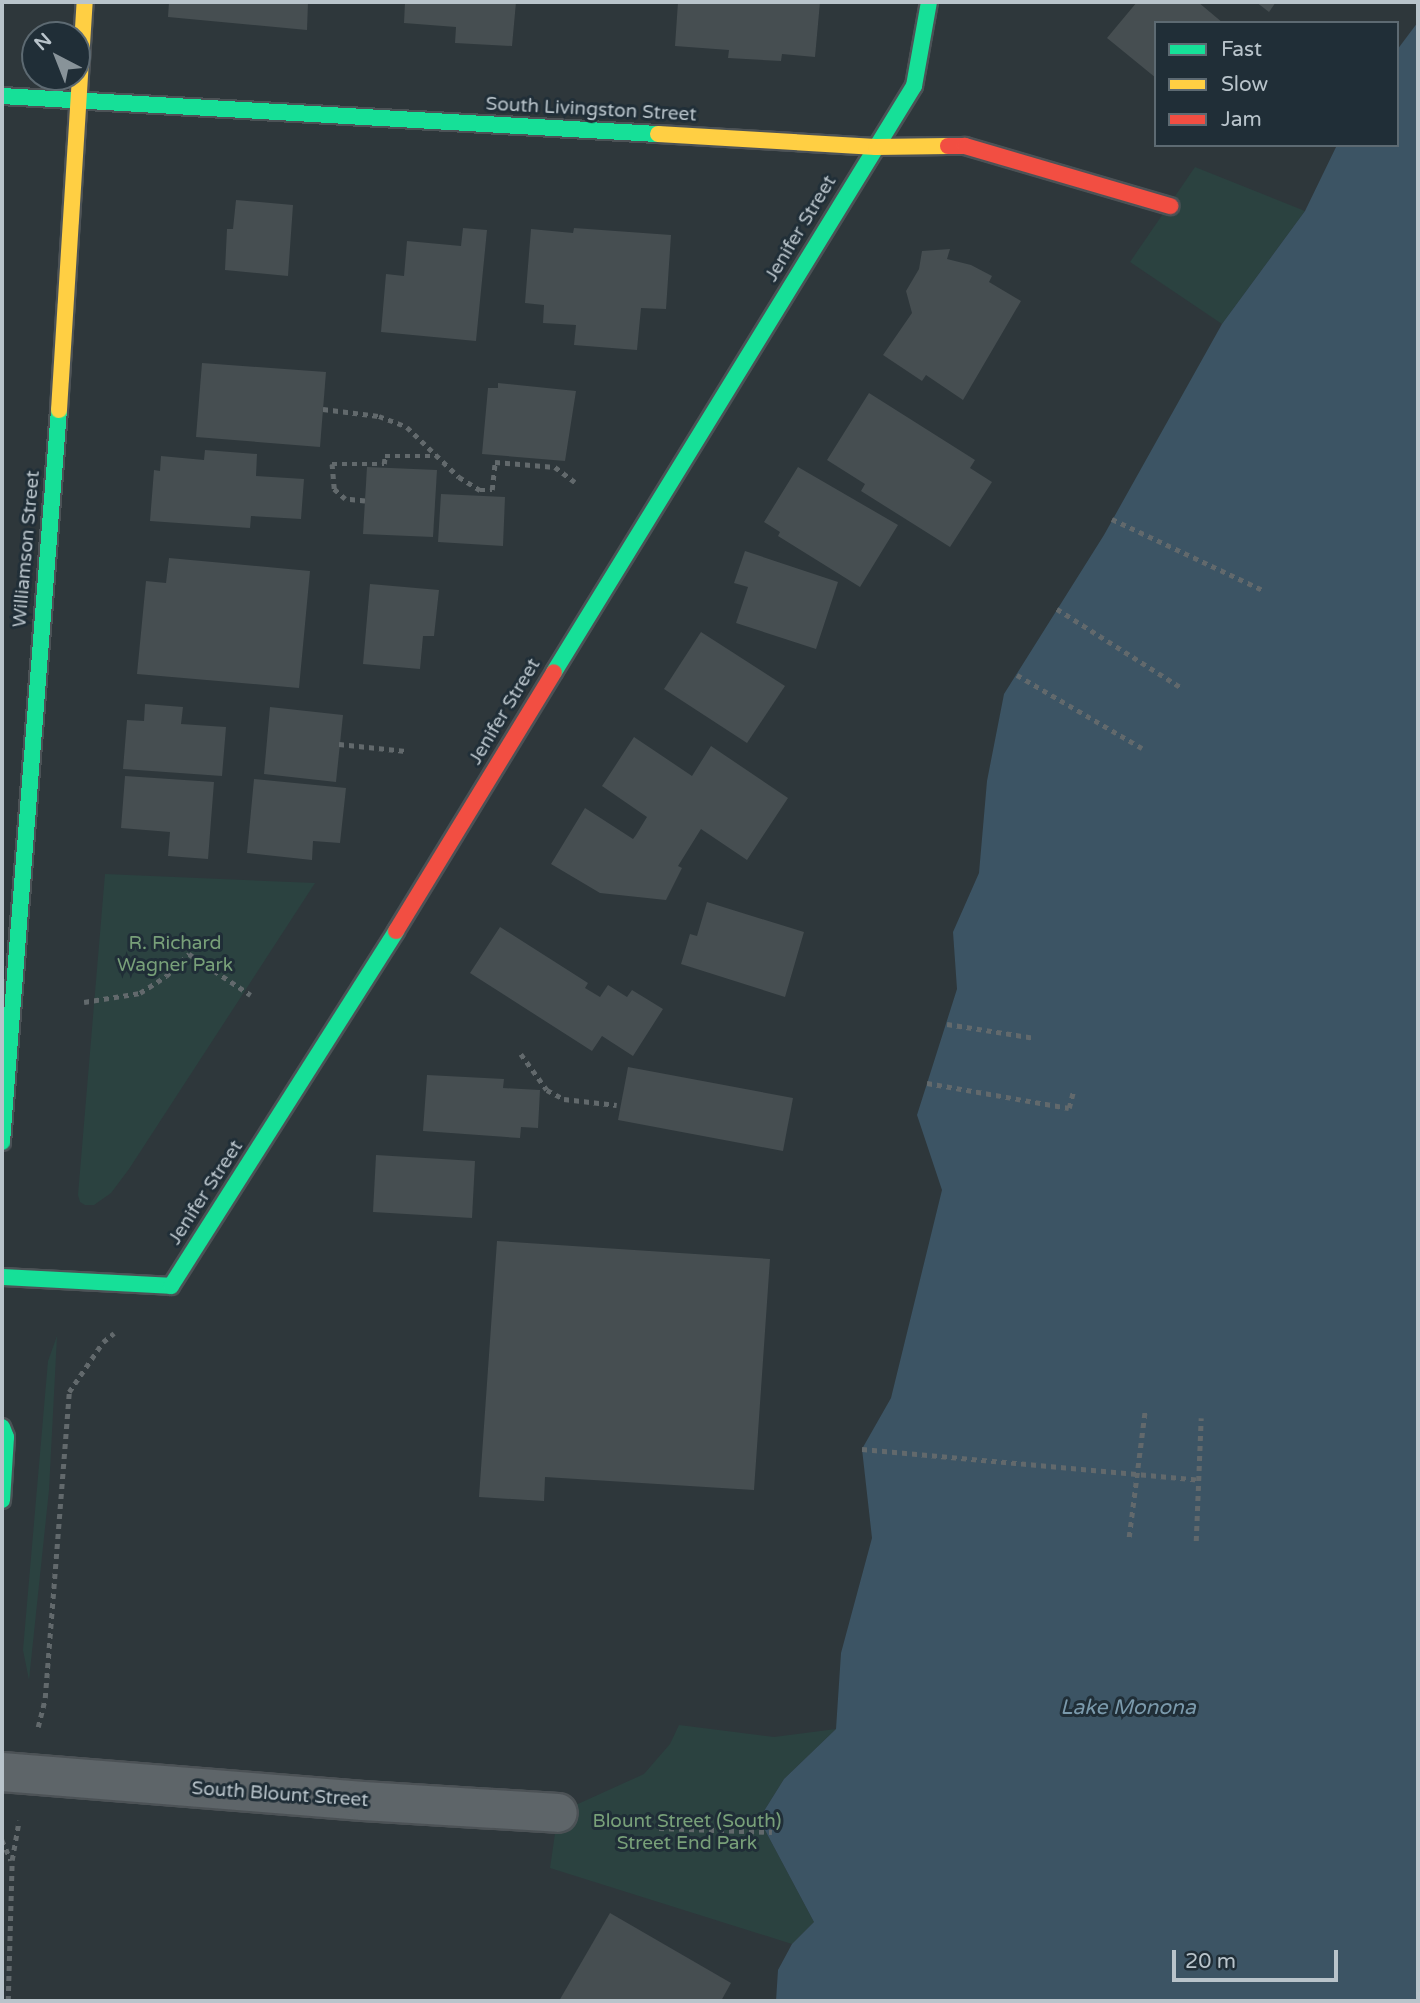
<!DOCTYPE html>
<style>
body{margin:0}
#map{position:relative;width:1420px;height:2003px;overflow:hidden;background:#2e373b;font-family:"Varela Round",sans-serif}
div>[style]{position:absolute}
.green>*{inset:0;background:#2b4240}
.water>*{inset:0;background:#3c5464}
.building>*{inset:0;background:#464e51}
.path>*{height:4.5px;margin-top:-2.25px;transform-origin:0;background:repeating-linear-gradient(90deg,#62696c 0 5px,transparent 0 10px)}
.roads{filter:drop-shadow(2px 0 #4c5256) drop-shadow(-2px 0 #4c5256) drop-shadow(0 2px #4c5256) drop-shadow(0 -2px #4c5256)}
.street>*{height:38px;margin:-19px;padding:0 19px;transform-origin:19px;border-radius:19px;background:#5e6569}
.fast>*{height:16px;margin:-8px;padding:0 8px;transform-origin:8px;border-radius:8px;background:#16e098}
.slow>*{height:16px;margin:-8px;padding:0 8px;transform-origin:8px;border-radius:8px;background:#ffcf43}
.jam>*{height:16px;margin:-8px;padding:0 8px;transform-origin:8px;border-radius:8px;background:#f24e42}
span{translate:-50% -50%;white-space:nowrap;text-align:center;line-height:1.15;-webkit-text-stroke:6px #202e37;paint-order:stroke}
.street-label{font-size:19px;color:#b9c4cb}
.park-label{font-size:19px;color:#78a079}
.water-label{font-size:21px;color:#7b9aac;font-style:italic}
.frame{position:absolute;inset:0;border:4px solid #b9c4cb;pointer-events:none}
.legend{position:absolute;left:1154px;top:21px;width:245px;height:126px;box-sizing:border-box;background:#202e37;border:2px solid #5d6a72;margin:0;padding:9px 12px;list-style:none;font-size:21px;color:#b9c4cb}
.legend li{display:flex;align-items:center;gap:14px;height:35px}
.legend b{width:35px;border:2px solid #5d6a72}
.north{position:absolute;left:21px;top:21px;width:70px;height:70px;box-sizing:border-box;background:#202e37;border:2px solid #5d6a72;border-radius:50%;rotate:318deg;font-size:19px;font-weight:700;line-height:28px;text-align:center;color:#b9c4cb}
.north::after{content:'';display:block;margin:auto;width:24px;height:32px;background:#889399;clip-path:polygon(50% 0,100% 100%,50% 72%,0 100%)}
.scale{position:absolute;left:1172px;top:1950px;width:166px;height:32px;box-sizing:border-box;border:4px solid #b9c4cb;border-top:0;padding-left:9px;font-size:21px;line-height:24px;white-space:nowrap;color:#b9c4cb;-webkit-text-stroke:5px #202e37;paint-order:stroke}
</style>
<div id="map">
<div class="green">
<div style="clip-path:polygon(1195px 167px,1305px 211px,1222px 324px,1130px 262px)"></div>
<div style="clip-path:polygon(105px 874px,315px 883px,129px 1169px,111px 1193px,94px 1205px,85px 1205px,80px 1202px,78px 1195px)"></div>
<div style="clip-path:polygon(57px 1336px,49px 1490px,29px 1680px,23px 1650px,48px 1361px)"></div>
<div style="clip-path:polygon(679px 1725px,774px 1737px,836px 1729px,784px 1779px,759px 1819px,814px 1922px,792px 1944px,550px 1868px,558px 1813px,644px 1774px,670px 1744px)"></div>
</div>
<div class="water">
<div style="clip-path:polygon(1418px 22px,1418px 2001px,776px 2001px,778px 1970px,792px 1944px,814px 1922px,759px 1819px,784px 1779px,836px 1729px,841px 1653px,872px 1538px,862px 1449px,891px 1398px,942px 1190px,917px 1115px,957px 989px,953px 932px,979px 873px,987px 781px,1004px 694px,1104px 535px,1222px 324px,1305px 211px,1337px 145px,1397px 145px,1397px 50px)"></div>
</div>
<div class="building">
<div style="clip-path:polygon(169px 2px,308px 2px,307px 30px,168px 17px)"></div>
<div style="clip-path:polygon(405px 2px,516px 2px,512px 46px,455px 43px,456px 27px,404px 23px)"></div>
<div style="clip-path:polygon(678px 2px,820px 2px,815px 57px,782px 54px,781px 61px,728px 58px,729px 50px,675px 46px)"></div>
<div style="clip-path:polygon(1137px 2px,1198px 2px,1223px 23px,1156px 23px,1156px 78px,1107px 38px)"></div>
<div style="clip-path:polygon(1256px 2px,1276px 2px,1269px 12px)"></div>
<div style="clip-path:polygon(236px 200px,293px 205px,288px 276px,225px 270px,227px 229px,233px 229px)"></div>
<div style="clip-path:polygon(463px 228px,487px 230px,476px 341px,381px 332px,386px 274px,404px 276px,407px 241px,461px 246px)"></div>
<div style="clip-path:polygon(574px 228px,671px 235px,666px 309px,641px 308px,637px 350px,574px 345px,576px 325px,543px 323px,544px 305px,525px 303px,531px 229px,573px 233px)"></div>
<div style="clip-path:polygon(950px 249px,947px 259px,971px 265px,992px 276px,989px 282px,1021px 301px,963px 400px,926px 375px,922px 381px,883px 355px,912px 313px,906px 291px,919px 269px,922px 251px)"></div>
<div style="clip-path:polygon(202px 363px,326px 372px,320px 447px,196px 437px)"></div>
<div style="clip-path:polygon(498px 383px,576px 391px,565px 461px,482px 454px,488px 388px,498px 388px)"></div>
<div style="clip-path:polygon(869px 393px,975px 460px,970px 468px,992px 482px,950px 547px,861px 491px,865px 484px,827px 460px)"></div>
<div style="clip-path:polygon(205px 450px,257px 454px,256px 476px,304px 479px,301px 519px,251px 516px,250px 528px,150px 521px,154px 470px,160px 471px,161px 456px,204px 460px)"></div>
<div style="clip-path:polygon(367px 467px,437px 470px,433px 537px,363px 534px)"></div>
<div style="clip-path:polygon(798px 467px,898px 525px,860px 587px,778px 536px,780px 532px,764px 522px)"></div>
<div style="clip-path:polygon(441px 494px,505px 497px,503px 546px,438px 542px)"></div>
<div style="clip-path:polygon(745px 551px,838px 582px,816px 649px,736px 623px,748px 587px,734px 583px)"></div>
<div style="clip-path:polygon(169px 558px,310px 571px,299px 688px,137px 674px,146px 581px,166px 583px)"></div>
<div style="clip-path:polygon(370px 584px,439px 590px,434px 636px,423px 636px,420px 669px,363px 664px)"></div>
<div style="clip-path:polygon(701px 632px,785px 686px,747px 743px,664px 689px)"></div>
<div style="clip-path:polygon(145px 704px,183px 707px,181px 724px,226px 727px,222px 776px,123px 769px,127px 720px,144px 721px)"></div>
<div style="clip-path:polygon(270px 707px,343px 715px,336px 782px,264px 774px)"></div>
<div style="clip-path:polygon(634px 737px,692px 776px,711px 746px,788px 798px,747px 860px,701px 829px,678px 866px,682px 868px,666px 900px,600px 893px,551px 864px,585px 808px,633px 839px,636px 835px,647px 817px,602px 786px)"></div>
<div style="clip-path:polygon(125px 776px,214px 782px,208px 859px,168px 856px,170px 832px,121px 828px)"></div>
<div style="clip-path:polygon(254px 779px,346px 788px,340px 843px,313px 841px,312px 860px,247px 853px)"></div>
<div style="clip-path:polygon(707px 902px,804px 932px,785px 997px,681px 964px,690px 934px,697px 936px)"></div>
<div style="clip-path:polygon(500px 927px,588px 983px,585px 988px,600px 997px,608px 985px,627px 997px,632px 990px,663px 1009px,633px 1056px,602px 1036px,592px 1051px,470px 973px)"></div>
<div style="clip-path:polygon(628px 1067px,793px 1098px,783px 1151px,618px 1120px)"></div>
<div style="clip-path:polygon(427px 1075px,504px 1079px,503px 1088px,540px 1090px,538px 1128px,521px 1127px,520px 1138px,423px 1131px)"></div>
<div style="clip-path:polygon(376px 1155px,475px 1161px,472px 1218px,373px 1212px)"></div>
<div style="clip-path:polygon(497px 1241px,770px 1259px,754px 1490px,545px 1477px,544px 1501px,479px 1497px)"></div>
<div style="clip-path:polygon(610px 1913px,731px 1983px,721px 2001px,559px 2001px)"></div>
</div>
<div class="path">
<div style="left:323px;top:409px;width:56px;rotate:7.1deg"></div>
<div style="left:379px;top:416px;width:30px;rotate:21deg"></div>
<div style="left:407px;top:427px;width:72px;rotate:43.9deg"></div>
<div style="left:459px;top:477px;width:25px;rotate:32deg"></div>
<div style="left:480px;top:490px;width:12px"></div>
<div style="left:492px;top:490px;width:28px;rotate:-84deg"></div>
<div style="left:495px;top:462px;width:60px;rotate:4.8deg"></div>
<div style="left:555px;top:467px;width:25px;rotate:37deg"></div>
<div style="left:365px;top:501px;width:20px;rotate:-174deg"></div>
<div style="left:345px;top:499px;width:15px;rotate:-138deg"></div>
<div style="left:334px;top:489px;width:25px;rotate:-95deg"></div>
<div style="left:332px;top:464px;width:52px"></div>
<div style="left:384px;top:464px;width:8px;rotate:-83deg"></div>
<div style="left:385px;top:456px;width:51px"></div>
<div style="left:1112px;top:519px;width:169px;rotate:25.2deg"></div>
<div style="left:1057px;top:609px;width:148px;rotate:32.3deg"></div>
<div style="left:1017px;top:675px;width:145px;rotate:30.3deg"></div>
<div style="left:339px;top:744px;width:67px;rotate:6deg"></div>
<div style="left:84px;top:1002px;width:57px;rotate:-9.1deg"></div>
<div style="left:140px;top:993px;width:31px;rotate:-33deg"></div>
<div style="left:166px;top:976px;width:32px;rotate:-44deg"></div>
<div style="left:189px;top:954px;width:74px;rotate:33.5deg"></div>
<div style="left:947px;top:1024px;width:89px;rotate:9deg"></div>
<div style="left:521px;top:1054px;width:44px;rotate:54.2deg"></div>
<div style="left:547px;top:1090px;width:19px;rotate:28deg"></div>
<div style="left:564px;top:1099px;width:53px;rotate:6.5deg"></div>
<div style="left:927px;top:1083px;width:144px;rotate:10deg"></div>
<div style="left:1069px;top:1108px;width:16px;rotate:-76deg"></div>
<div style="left:862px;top:1449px;width:339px;rotate:5.2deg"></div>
<div style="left:1129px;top:1537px;width:127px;rotate:-82.8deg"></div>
<div style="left:1196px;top:1541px;width:123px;rotate:-87.7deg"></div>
<div style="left:38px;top:1727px;width:30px;rotate:-76deg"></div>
<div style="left:45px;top:1698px;width:307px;rotate:-85.5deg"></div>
<div style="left:69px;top:1392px;width:60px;rotate:-55.8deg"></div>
<div style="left:103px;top:1342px;width:14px;rotate:-39deg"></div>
<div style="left:659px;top:1828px;width:113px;rotate:2deg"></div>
<div style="left:2px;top:1840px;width:22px;rotate:66deg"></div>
<div style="left:8px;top:2001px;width:141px;rotate:-88.4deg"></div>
<div style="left:12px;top:1860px;width:40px;rotate:-80deg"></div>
</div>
<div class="roads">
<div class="street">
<div style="left:2px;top:1772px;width:362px;rotate:4.6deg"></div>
<div style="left:363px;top:1801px;width:195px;rotate:3.5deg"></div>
</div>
<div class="fast">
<div style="left:2px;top:96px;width:657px;rotate:3.32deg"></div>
<div style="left:554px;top:672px;width:688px;rotate:-58.44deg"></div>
<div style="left:914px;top:86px;width:85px;rotate:-79.9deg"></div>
<div style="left:2px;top:1142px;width:734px;rotate:-85.55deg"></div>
<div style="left:2px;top:1277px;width:169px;rotate:3deg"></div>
<div style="left:171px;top:1286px;width:420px;rotate:-57.6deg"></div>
<div style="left:2px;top:1427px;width:11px;rotate:68deg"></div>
<div style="left:6px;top:1437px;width:63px;rotate:93.6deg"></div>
</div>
<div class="slow">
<div style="left:658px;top:134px;width:218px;rotate:3.4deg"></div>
<div style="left:876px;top:147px;width:72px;rotate:-0.8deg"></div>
<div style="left:59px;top:410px;width:409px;rotate:-86.4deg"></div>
</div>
<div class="jam">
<div style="left:948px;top:146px;width:17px"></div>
<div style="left:965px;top:146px;width:214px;rotate:16.3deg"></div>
<div style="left:396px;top:931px;width:303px;rotate:-58.6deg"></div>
</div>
</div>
<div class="street-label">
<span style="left:591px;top:110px;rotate:3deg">South Livingston Street</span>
<span style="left:801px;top:229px;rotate:-59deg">Jenifer Street</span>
<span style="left:27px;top:549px;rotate:-85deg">Williamson Street</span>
<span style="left:505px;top:712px;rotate:-59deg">Jenifer Street</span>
<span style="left:206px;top:1193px;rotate:-57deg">Jenifer Street</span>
<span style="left:280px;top:1795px;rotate:4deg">South Blount Street</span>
</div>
<div class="park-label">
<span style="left:175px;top:955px">R. Richard<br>Wagner Park</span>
<span style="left:687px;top:1833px">Blount Street (South)<br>Street End Park</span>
</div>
<div class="water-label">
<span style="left:1128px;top:1708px">Lake Monona</span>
</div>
<div class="frame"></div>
<ul class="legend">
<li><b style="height:9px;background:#16e098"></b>Fast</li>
<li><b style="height:9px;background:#ffcf43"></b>Slow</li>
<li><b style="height:9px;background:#f24e42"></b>Jam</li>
</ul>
<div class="north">N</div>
<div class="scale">20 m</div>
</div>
